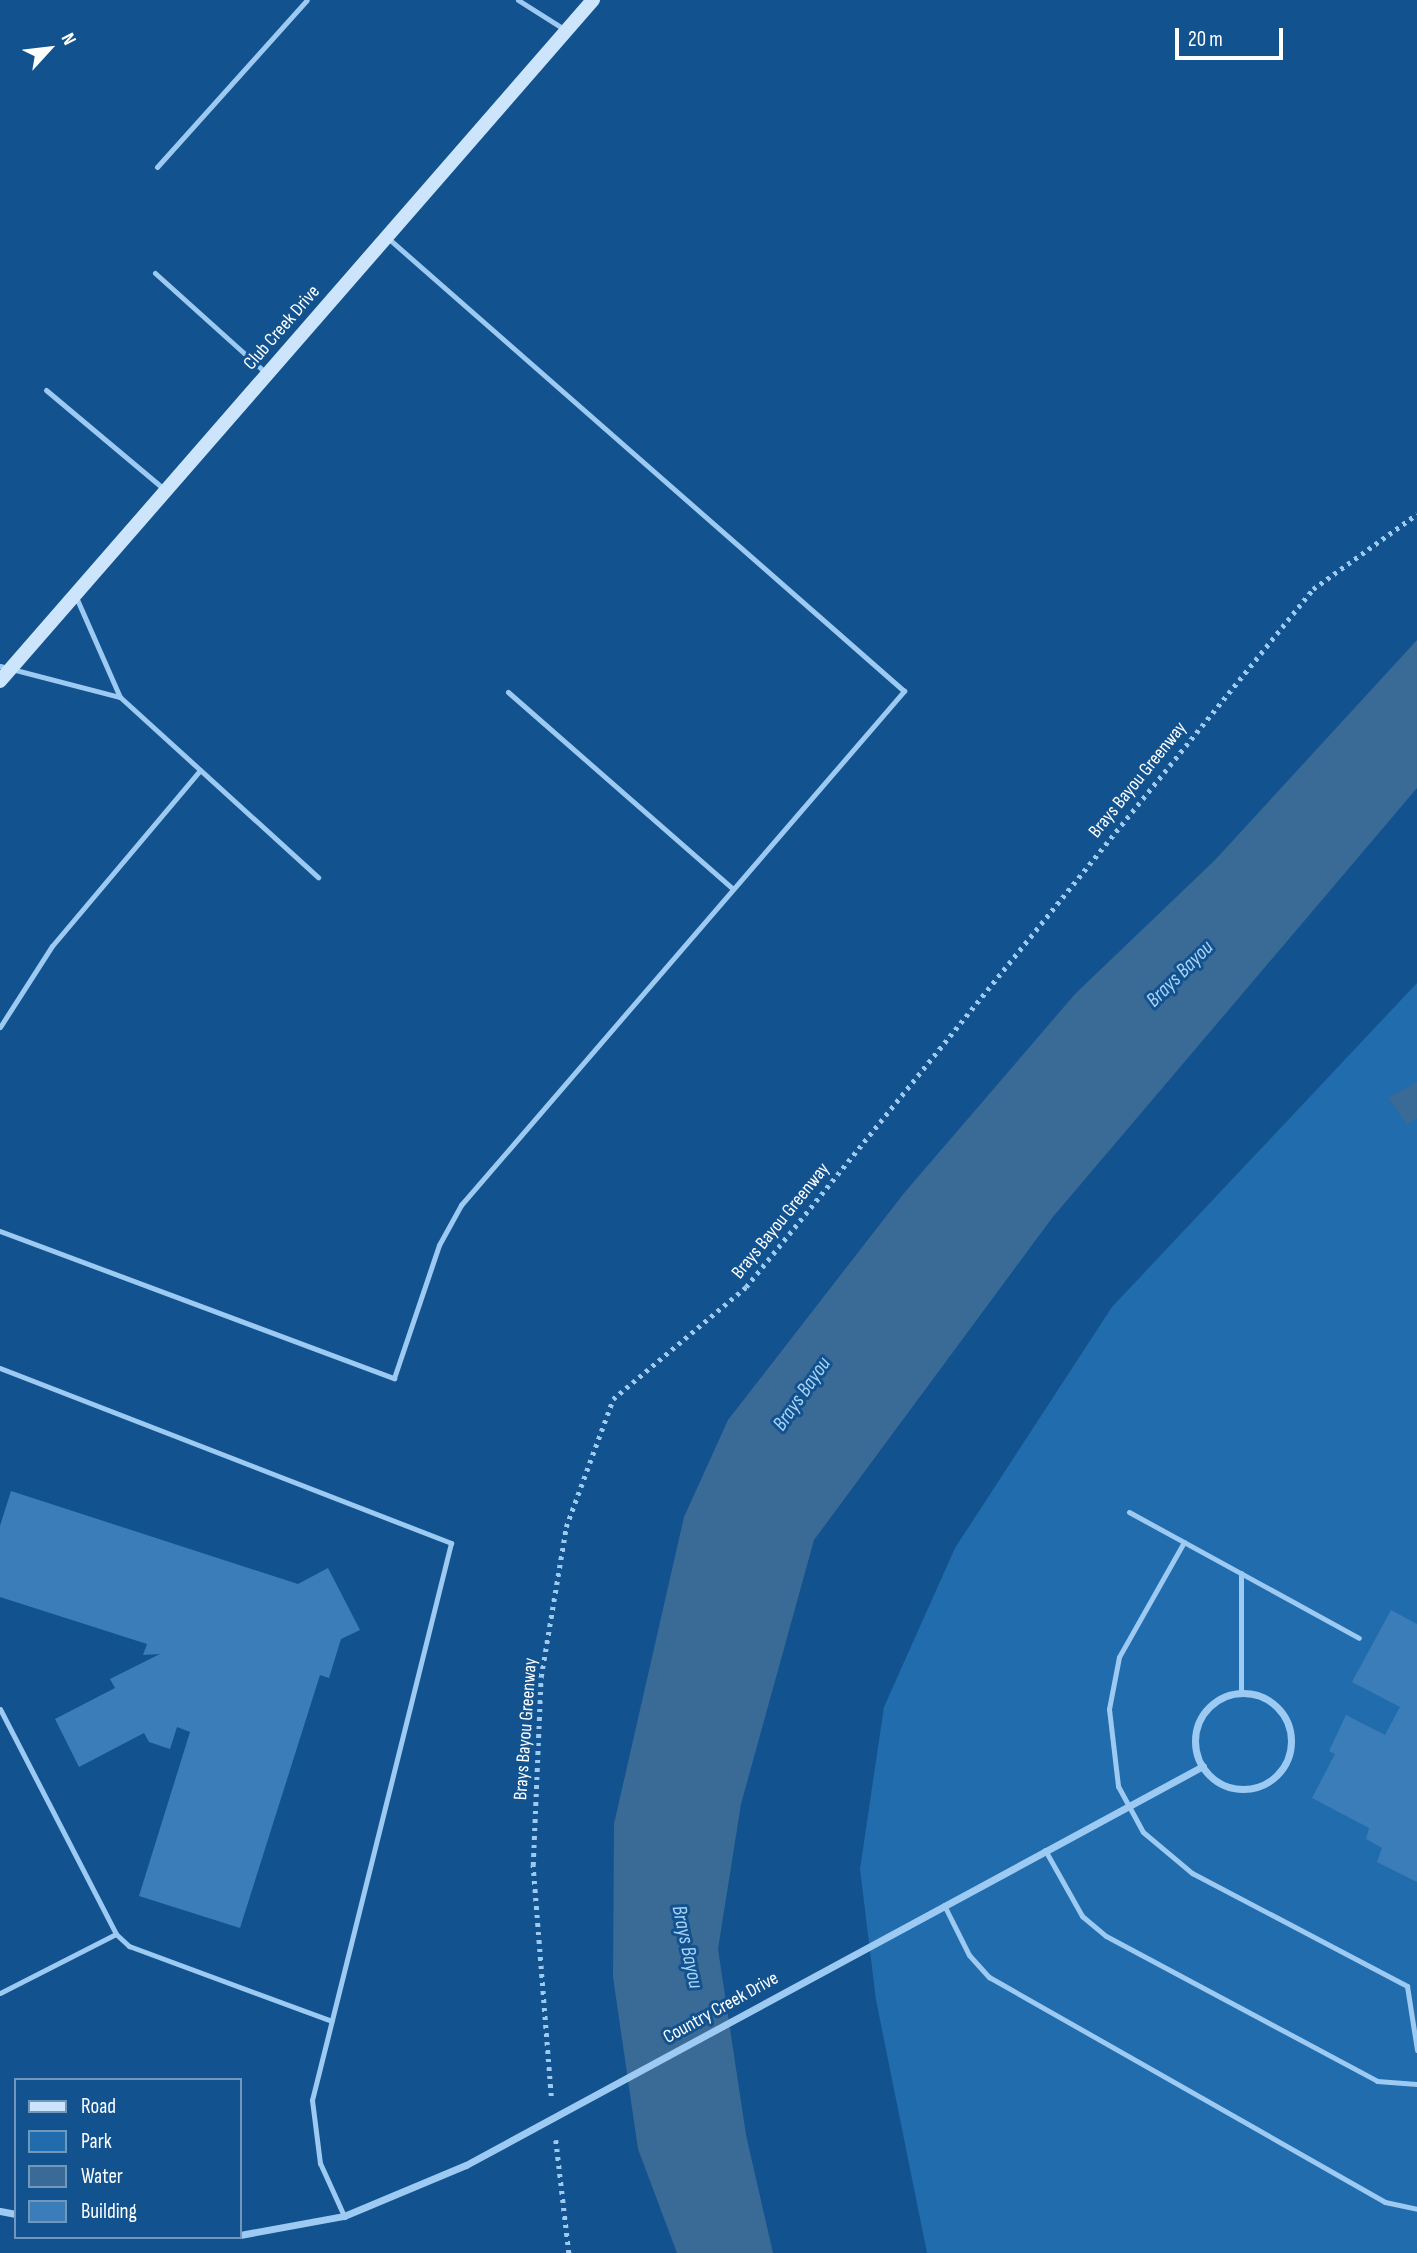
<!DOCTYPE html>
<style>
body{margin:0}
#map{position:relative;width:1417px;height:2253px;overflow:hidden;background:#12538f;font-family:"Sofia Sans Condensed",sans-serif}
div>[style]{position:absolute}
.green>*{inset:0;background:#216cad}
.water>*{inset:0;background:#3a6a96}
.building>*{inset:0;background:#3b7db9}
.path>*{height:4.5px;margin-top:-2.25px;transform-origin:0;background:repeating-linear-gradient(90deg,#9dcaf2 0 3.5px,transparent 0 8.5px)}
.lane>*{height:5px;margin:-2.5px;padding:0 2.5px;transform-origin:2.5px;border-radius:2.5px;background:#9dcaf2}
.street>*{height:7px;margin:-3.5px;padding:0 3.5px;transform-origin:3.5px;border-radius:3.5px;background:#9dcaf2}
.street>.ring{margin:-3.5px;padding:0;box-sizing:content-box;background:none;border:7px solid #9dcaf2;border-radius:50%}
.secondary>*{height:14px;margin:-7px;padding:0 7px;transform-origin:7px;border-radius:7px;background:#cce5fc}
span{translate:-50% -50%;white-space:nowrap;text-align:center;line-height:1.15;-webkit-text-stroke:6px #12538f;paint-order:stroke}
.street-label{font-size:19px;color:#fff}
.water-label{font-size:21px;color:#a9d4f9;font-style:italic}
.legend{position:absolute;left:14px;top:2078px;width:228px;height:161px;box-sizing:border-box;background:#12538f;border:2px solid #7198bc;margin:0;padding:9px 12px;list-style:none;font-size:21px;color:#fff}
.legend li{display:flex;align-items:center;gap:14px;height:35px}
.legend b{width:35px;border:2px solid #7198bc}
.north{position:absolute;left:14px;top:14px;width:70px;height:70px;-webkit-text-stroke:5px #12538f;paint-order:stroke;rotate:63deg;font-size:19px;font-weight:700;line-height:28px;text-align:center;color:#fff}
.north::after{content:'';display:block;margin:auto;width:24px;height:32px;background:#fff;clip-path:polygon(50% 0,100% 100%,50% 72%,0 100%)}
.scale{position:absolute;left:1175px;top:28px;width:108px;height:32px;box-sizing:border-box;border:4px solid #fff;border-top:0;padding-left:9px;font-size:21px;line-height:24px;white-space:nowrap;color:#fff;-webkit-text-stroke:5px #12538f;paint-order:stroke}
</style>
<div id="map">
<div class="green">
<div style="clip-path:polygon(1417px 983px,1417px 2253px,927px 2253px,876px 2000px,860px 1869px,884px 1707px,955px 1548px,1112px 1307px)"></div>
</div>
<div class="water">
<div style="clip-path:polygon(1417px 640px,1417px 788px,1052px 1218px,814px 1540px,741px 1804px,718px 1949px,746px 2135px,773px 2253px,677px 2253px,638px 2149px,613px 1977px,614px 1824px,684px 1517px,728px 1420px,905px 1192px,1075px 994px,1215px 860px)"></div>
<div style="clip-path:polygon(1417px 1082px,1417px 1118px,1407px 1124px,1388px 1098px)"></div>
</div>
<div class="building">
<div style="clip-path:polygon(11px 1491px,298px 1584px,328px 1568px,360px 1630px,341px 1639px,329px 1678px,320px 1675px,240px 1928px,139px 1896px,190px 1732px,177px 1727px,170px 1749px,149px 1742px,144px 1733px,79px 1767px,55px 1719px,115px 1688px,110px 1679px,160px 1654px,143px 1655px,147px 1644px,0 1597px,0 1526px)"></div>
<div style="clip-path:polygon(1391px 1610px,1417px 1624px,1417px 1882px,1377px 1862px,1382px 1848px,1366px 1839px,1369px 1828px,1312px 1798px,1335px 1754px,1329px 1751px,1346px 1715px,1385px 1735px,1400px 1707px,1352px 1682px)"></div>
</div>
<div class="path">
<div style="left:551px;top:2096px;width:232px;rotate:-94.5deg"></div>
<div style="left:533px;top:1865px;width:188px;rotate:-87.6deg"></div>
<div style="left:541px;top:1677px;width:152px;rotate:-80.5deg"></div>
<div style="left:566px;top:1527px;width:136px;rotate:-69.8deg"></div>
<div style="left:613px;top:1399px;width:174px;rotate:-40.1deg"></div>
<div style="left:746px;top:1287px;width:899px;rotate:-50.91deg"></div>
<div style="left:1313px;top:589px;width:128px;rotate:-35.8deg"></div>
<div style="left:556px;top:2140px;width:114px;rotate:83.4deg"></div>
</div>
<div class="lane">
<div style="left:518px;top:0;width:54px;rotate:32.2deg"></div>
<div style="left:157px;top:167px;width:224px;rotate:-48.1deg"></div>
<div style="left:155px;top:273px;width:151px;rotate:42deg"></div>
<div style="left:46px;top:390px;width:154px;rotate:40deg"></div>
<div style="left:76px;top:597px;width:109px;rotate:66.3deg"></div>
<div style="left:120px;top:697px;width:268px;rotate:42.3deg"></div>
<div style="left:0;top:666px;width:124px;rotate:14.5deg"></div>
<div style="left:508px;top:692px;width:299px;rotate:41.2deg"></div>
<div style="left:0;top:1027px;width:96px;rotate:-57.3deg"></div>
<div style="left:52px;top:946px;width:230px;rotate:-49.9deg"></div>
<div style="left:0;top:1231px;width:421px;rotate:20.5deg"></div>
<div style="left:394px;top:1378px;width:140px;rotate:-71.3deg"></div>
<div style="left:439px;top:1245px;width:46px;rotate:-61.2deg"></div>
<div style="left:461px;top:1205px;width:679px;rotate:-49.24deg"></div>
<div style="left:904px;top:691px;width:685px;rotate:-138.73deg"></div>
<div style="left:0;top:1368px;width:484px;rotate:21.2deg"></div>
<div style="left:451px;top:1543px;width:574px;rotate:104.01deg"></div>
<div style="left:312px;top:2100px;width:64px;rotate:82.8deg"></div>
<div style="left:320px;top:2163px;width:58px;rotate:65.6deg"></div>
<div style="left:1129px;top:1512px;width:262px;rotate:28.7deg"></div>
<div style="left:1184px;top:1542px;width:132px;rotate:119.5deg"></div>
<div style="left:1119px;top:1657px;width:53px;rotate:100.9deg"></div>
<div style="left:1109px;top:1709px;width:78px;rotate:83.3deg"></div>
<div style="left:1118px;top:1786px;width:52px;rotate:61.5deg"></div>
<div style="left:1143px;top:1832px;width:64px;rotate:39.9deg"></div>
<div style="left:1192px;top:1873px;width:243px;rotate:27.7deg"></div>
<div style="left:1407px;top:1986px;width:65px;rotate:81.1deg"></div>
<div style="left:1241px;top:1573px;width:121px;rotate:90deg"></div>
<div style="left:0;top:1709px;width:253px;rotate:62.7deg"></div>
<div style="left:1045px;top:1850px;width:76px;rotate:60.7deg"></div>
<div style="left:1082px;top:1916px;width:31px;rotate:40deg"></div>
<div style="left:1106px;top:1936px;width:307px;rotate:28.1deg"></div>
<div style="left:1377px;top:2081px;width:40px;rotate:4.3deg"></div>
<div style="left:944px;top:1905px;width:56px;rotate:63.4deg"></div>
<div style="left:969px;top:1955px;width:30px;rotate:48deg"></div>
<div style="left:989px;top:1977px;width:455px;rotate:29.6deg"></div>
<div style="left:1385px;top:2202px;width:33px;rotate:12deg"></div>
<div style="left:0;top:1993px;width:130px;rotate:-27deg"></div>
<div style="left:116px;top:1934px;width:18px;rotate:43deg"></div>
<div style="left:129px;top:1946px;width:216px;rotate:20.3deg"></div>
</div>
<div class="street">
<div class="ring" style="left:1195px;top:1693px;width:89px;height:89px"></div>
<div style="left:0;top:2211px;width:16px;rotate:11deg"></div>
<div style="left:240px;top:2235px;width:106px;rotate:-10.4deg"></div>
<div style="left:344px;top:2216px;width:132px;rotate:-22.7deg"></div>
<div style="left:466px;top:2165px;width:838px;rotate:-28.43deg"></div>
</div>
<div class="secondary">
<div style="left:0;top:681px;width:903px;rotate:-48.95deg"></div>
</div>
<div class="street-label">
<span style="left:282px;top:328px;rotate:-49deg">Club Creek Drive</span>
<span style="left:1138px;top:780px;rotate:-51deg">Brays Bayou Greenway</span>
<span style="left:781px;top:1221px;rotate:-51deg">Brays Bayou Greenway</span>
<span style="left:526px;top:1729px;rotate:-86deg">Brays Bayou Greenway</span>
<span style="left:721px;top:2008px;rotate:-29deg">Country Creek Drive</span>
</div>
<div class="water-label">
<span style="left:1180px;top:974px;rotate:-45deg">Brays Bayou</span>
<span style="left:802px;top:1394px;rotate:-55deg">Brays Bayou</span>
<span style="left:687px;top:1947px;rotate:78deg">Brays Bayou</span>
</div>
<ul class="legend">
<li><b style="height:9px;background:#cce5fc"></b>Road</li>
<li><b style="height:19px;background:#216cad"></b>Park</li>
<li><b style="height:19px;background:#3a6a96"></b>Water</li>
<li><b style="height:19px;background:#3b7db9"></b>Building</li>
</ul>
<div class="north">N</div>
<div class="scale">20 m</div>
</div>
